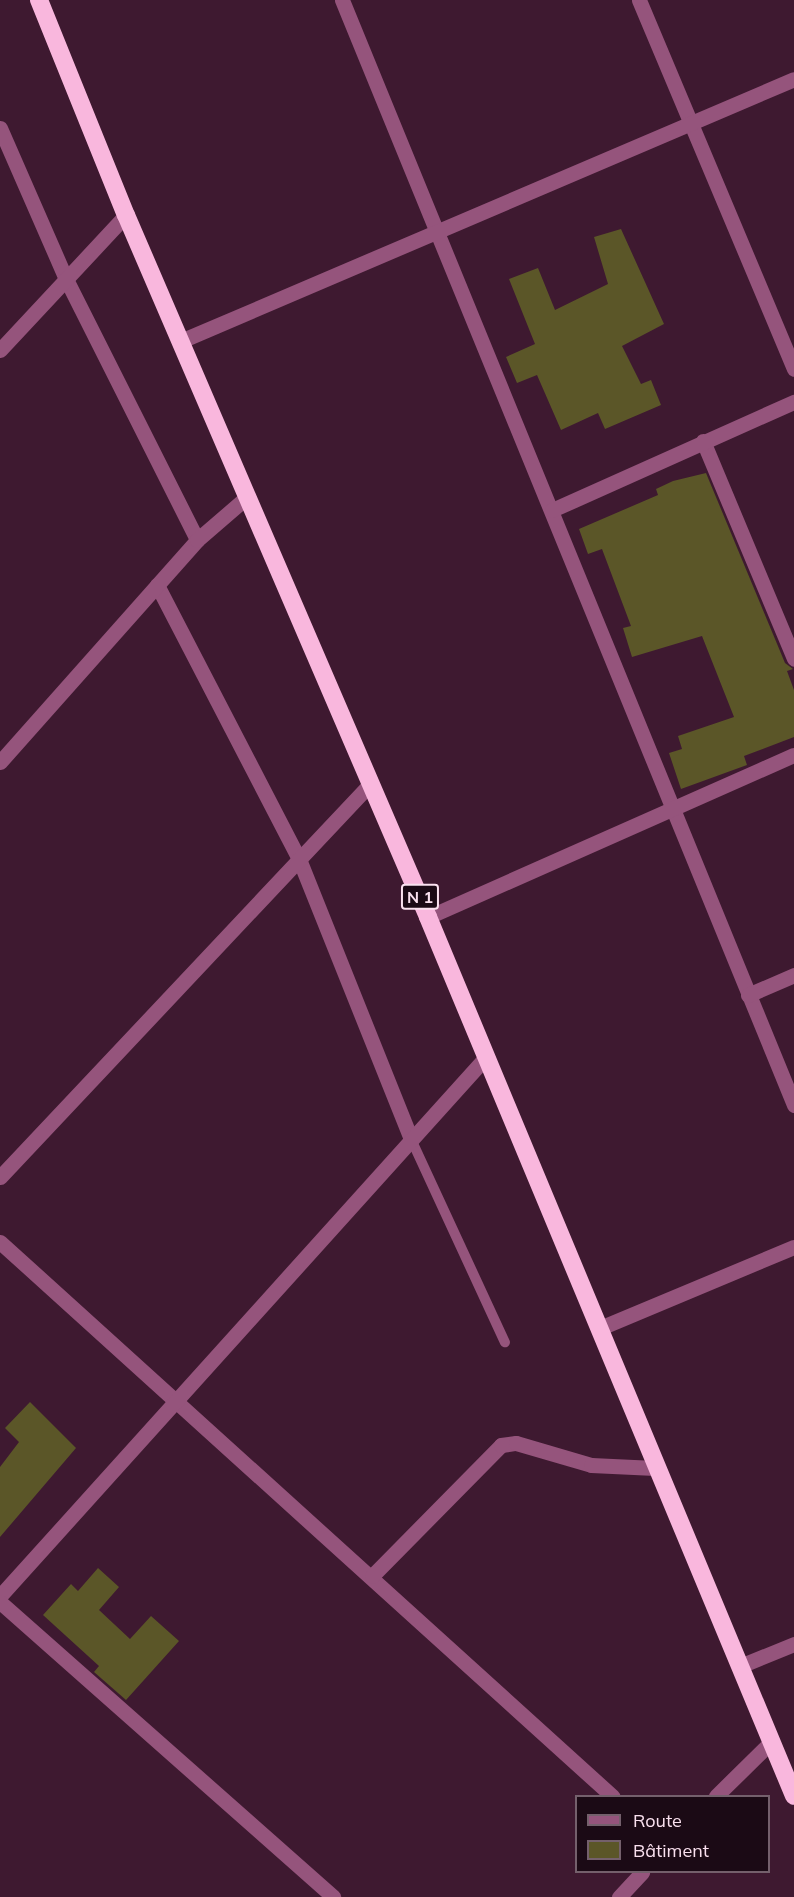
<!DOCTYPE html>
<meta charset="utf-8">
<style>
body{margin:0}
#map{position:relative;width:794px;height:1897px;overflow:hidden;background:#3e1930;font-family:Mulish,sans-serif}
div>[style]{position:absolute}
.building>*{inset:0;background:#5b5628}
.lane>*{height:10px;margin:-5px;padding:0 5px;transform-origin:5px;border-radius:5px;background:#95547c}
.street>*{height:15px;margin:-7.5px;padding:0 7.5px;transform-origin:7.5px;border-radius:7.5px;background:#95547c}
.highway>*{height:18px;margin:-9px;padding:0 9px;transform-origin:9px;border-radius:9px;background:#f9b7dd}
span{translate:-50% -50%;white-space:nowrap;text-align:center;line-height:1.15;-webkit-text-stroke:4.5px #1b0a15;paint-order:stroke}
.shield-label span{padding:2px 4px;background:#1b0a15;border:2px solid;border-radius:4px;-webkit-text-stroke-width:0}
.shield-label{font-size:16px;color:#fae1ef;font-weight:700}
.legend{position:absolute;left:575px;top:1795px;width:195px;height:78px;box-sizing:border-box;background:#1b0a15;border:2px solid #74606c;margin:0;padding:8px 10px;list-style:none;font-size:18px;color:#fae1ef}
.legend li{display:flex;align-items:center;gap:12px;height:30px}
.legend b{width:30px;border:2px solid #74606c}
</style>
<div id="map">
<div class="building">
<div style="clip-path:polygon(621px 229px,664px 324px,622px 346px,641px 384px,651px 380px,661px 405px,605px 429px,598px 413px,561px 430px,537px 375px,517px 383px,506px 357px,535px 344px,509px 279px,538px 268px,555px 310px,608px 284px,594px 237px)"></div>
<div style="clip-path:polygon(706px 473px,785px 663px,793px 669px,787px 671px,794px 690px,794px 737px,744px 756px,747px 765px,681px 789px,669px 753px,682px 749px,678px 736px,734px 717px,702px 636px,632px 657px,623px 628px,631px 626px,602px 549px,588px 554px,579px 529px,658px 495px,656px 489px,673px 481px)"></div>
<div style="clip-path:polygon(30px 1402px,76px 1448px,0 1537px,0 1467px,19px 1442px,5px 1428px)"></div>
<div style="clip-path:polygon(98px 1568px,119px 1587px,99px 1610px,130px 1639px,151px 1616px,179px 1641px,126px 1700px,94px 1672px,99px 1666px,43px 1615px,71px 1584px,78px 1591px)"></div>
</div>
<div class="lane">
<div style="left:411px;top:1139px;width:224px;rotate:65.2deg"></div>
</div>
<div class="street">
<div style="left:342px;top:0;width:1194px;rotate:67.75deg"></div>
<div style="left:639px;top:0;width:400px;rotate:67.2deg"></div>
<div style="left:0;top:128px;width:165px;rotate:66.4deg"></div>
<div style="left:66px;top:279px;width:292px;rotate:63.3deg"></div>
<div style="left:183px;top:340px;width:664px;rotate:-23.13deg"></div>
<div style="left:0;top:350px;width:185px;rotate:-47deg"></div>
<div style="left:703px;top:441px;width:236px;rotate:67.3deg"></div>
<div style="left:552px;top:510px;width:265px;rotate:-24.1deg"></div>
<div style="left:157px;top:585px;width:309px;rotate:62.6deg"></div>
<div style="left:299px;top:859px;width:302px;rotate:68.2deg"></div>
<div style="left:0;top:762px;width:297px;rotate:-48.4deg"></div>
<div style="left:197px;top:540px;width:67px;rotate:-40.8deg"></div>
<div style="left:428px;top:917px;width:400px;rotate:-23.9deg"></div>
<div style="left:748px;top:995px;width:50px;rotate:-23.5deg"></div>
<div style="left:0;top:1177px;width:541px;rotate:-46.72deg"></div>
<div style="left:0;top:1242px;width:826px;rotate:42.15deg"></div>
<div style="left:600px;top:1328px;width:210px;rotate:-22.7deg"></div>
<div style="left:372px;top:1576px;width:184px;rotate:-45.4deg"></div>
<div style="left:501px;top:1445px;width:15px;rotate:-8deg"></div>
<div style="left:516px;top:1443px;width:78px;rotate:16.3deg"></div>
<div style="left:591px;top:1465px;width:64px;rotate:2.7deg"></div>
<div style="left:0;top:1596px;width:726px;rotate:-47.96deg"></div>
<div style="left:0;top:1602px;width:445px;rotate:41.5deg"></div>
<div style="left:740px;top:1666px;width:58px;rotate:-22.2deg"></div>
<div style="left:716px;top:1796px;width:77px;rotate:-44.5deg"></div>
<div style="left:619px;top:1897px;width:34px;rotate:-47deg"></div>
</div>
<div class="highway">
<div style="left:39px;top:0;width:232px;rotate:68deg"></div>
<div style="left:126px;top:215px;width:764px;rotate:66.72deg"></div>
<div style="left:428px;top:917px;width:952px;rotate:67.39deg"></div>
</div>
<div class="shield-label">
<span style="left:420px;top:897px">N 1</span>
</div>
<ul class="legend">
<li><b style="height:8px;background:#95547c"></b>Route</li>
<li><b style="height:16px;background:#5b5628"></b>Bâtiment</li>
</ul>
</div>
